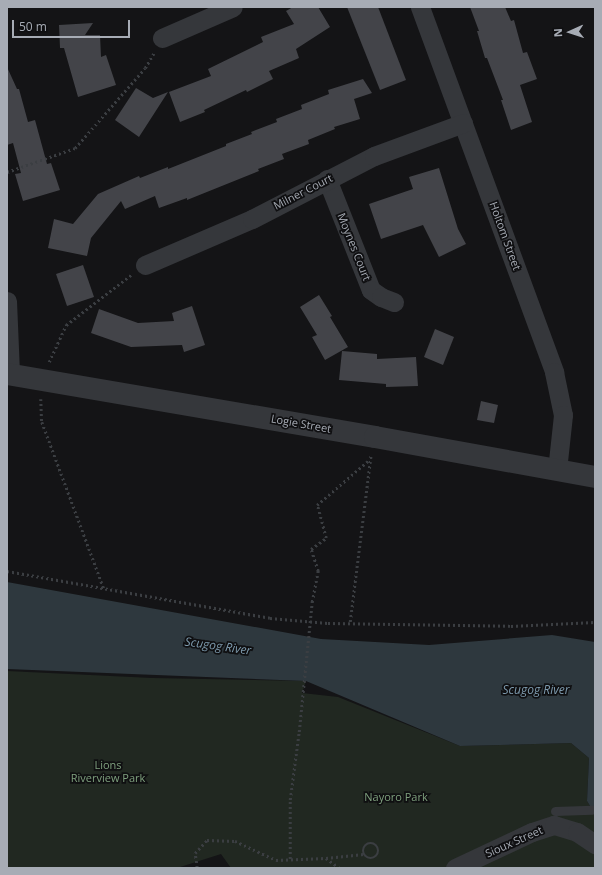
<!DOCTYPE html>
<style>
body{margin:0}
#map{position:relative;width:602px;height:875px;overflow:hidden;background:#141416;font-family:"Open Sans",sans-serif}
div>[style]{position:absolute}
.green>*{inset:0;background:#212821}
.water>*{inset:0;background:#2e383e}
.building>*{inset:0;background:#434449}
.path>*{height:2.5px;margin-top:-1.25px;transform-origin:0;background:repeating-linear-gradient(90deg,#3b3e42 0 2px,transparent 0 5px)}
.path>.ring{margin:-1.25px;padding:0;box-sizing:content-box;background:none;border:2.5px solid #3b3e42;border-radius:50%}
.service>*{height:9px;margin:-4.5px;padding:0 4.5px;transform-origin:4.5px;border-radius:4.5px;background:#35373b}
.minor>*{height:19px;margin:-9.5px;padding:0 9.5px;transform-origin:9.5px;border-radius:9.5px;background:#35373b}
.tertiary>*{height:22px;margin:-11px;padding:0 11px;transform-origin:11px;border-radius:11px;background:#35373b}
.path-bridge>*{height:2.5px;margin-top:-1.25px;transform-origin:0;background:repeating-linear-gradient(90deg,#3b3e42 0 2px,transparent 0 5px)}
span{translate:-50% -50%;white-space:nowrap;text-align:center;line-height:1.15;-webkit-text-stroke:3.5px #0f0f11;paint-order:stroke}
.street-label{font-size:11px;color:#a7acb5}
.park-label{font-size:11px;color:#7fa07e}
.water-label{font-size:12px;color:#7f9caf;font-style:italic}
.frame{position:absolute;inset:0;border:8px solid #a7acb5;pointer-events:none}
.north{position:absolute;left:550px;top:12px;width:40px;height:40px;-webkit-text-stroke:3px #0f0f11;paint-order:stroke;rotate:267deg;font-size:11px;font-weight:700;line-height:16px;text-align:center;color:#a7acb5}
.north::after{content:'';display:block;margin:auto;width:14px;height:18px;background:#a7acb5;clip-path:polygon(50% 0,100% 100%,50% 72%,0 100%)}
.scale{position:absolute;left:12px;top:20px;width:118px;height:18px;box-sizing:border-box;border:2px solid #a7acb5;border-top:0;padding-left:5px;font-size:12px;line-height:14px;white-space:nowrap;color:#a7acb5;-webkit-text-stroke:3px #0f0f11;paint-order:stroke}
</style>
<div id="map">
<div class="green">
<div style="clip-path:polygon(7px 671px,152px 678px,306px 681px,302px 693px,338px 697px,460px 746px,571px 743px,589px 758px,587px 801px,595px 814px,595px 868px,231px 868px,221px 854px,177px 868px,7px 868px)"></div>
</div>
<div class="water">
<div style="clip-path:polygon(7px 582px,321px 639px,429px 645px,552px 635px,595px 642px,595px 814px,587px 801px,589px 758px,571px 743px,460px 746px,306px 681px,7px 669px)"></div>
</div>
<div class="building">
<div style="clip-path:polygon(293px 7px,318px 7px,330px 27px,296px 49px,299px 58px,269px 71px,273px 79px,247px 92px,246px 90px,204px 110px,205px 112px,180px 122px,169px 92px,211px 76px,208px 69px,263px 42px,261px 37px,294px 24px,286px 11px)"></div>
<div style="clip-path:polygon(347px 7px,378px 7px,406px 80px,380px 90px)"></div>
<div style="clip-path:polygon(470px 7px,505px 7px,511px 21px,514px 20px,523px 53px,527px 52px,537px 79px,520px 85px,532px 122px,511px 130px,501px 100px,503px 100px,487px 58px,485px 58px,477px 31px,479px 31px)"></div>
<div style="clip-path:polygon(93px 23px,85px 35px,100px 35px,101px 57px,106px 55px,116px 85px,78px 97px,64px 48px,60px 48px,59px 25px)"></div>
<div style="clip-path:polygon(7px 67px,17px 89px,19px 89px,28px 122px,35px 120px,47px 164px,51px 163px,60px 190px,23px 201px,15px 174px,21px 173px,13px 143px,7px 145px)"></div>
<div style="clip-path:polygon(363px 79px,372px 93px,354px 99px,360px 119px,334px 127px,335px 129px,308px 140px,309px 144px,282px 154px,284px 159px,258px 169px,259px 171px,187px 200px,187px 198px,159px 208px,155px 196px,125px 209px,121px 201px,91px 238px,87px 256px,48px 248px,54px 219px,73px 224px,98px 194px,139px 176px,140px 178px,168px 167px,168px 169px,226px 146px,226px 144px,252px 134px,251px 132px,277px 122px,276px 119px,302px 109px,301px 105px,329px 94px,328px 90px)"></div>
<div style="clip-path:polygon(136px 88px,153px 98px,168px 92px,139px 137px,115px 120px)"></div>
<div style="clip-path:polygon(439px 168px,458px 229px,466px 244px,439px 257px,423px 225px,381px 239px,369px 204px,413px 189px,409px 177px)"></div>
<div style="clip-path:polygon(83px 265px,94px 297px,67px 306px,56px 274px)"></div>
<div style="clip-path:polygon(319px 295px,332px 316px,330px 317px,348px 347px,325px 360px,312px 337px,317px 335px,300px 307px)"></div>
<div style="clip-path:polygon(192px 306px,205px 345px,184px 352px,182px 345px,131px 347px,91px 333px,99px 309px,138px 323px,174px 321px,172px 313px)"></div>
<div style="clip-path:polygon(435px 329px,454px 337px,443px 365px,424px 357px)"></div>
<div style="clip-path:polygon(342px 351px,377px 354px,377px 359px,416px 357px,418px 386px,386px 387px,386px 384px,339px 380px)"></div>
<div style="clip-path:polygon(481px 401px,498px 405px,494px 423px,477px 420px)"></div>
</div>
<div class="path">
<div style="left:7px;top:172px;width:72px;rotate:-19.4deg"></div>
<div style="left:75px;top:148px;width:106px;rotate:-48.8deg"></div>
<div style="left:145px;top:68px;width:17px;rotate:-59deg"></div>
<div style="left:49px;top:362px;width:41px;rotate:-65.3deg"></div>
<div style="left:66px;top:325px;width:82px;rotate:-37.6deg"></div>
<div style="left:41px;top:399px;width:23px;rotate:88deg"></div>
<div style="left:42px;top:422px;width:178px;rotate:69.6deg"></div>
<div style="left:7px;top:571px;width:267px;rotate:10.1deg"></div>
<div style="left:270px;top:618px;width:58px;rotate:4.9deg"></div>
<div style="left:328px;top:623px;width:183px;rotate:0.9deg"></div>
<div style="left:511px;top:626px;width:84px;rotate:-2.7deg"></div>
<div style="left:312px;top:602px;width:32px;rotate:-79deg"></div>
<div style="left:318px;top:571px;width:23px;rotate:-108deg"></div>
<div style="left:311px;top:549px;width:19px;rotate:-36deg"></div>
<div style="left:326px;top:538px;width:34px;rotate:-105deg"></div>
<div style="left:317px;top:505px;width:69px;rotate:-40.9deg"></div>
<div style="left:350px;top:622px;width:169px;rotate:-82.9deg"></div>
<div class="ring" style="left:363px;top:843px;width:13.5px;height:13.5px"></div>
<div style="left:326px;top:858px;width:38px;rotate:-6deg"></div>
<div style="left:290px;top:859px;width:59px;rotate:-90deg"></div>
<div style="left:290px;top:800px;width:69px;rotate:-82.5deg"></div>
<div style="left:197px;top:868px;width:15px;rotate:-98deg"></div>
<div style="left:195px;top:853px;width:18px;rotate:-47deg"></div>
<div style="left:207px;top:840px;width:28px;rotate:2deg"></div>
<div style="left:235px;top:841px;width:45px;rotate:24.9deg"></div>
<div style="left:276px;top:860px;width:50px;rotate:-2.3deg"></div>
<div style="left:326px;top:858px;width:17px;rotate:36deg"></div>
</div>
<div class="service">
<div style="left:555px;top:811px;width:37px;rotate:-2deg"></div>
</div>
<div class="minor">
<div style="left:420px;top:7px;width:389px;rotate:69.8deg"></div>
<div style="left:554px;top:372px;width:44px;rotate:78.2deg"></div>
<div style="left:563px;top:415px;width:55px;rotate:96.2deg"></div>
<div style="left:162px;top:38px;width:77px;rotate:-23.6deg"></div>
<div style="left:327px;top:179px;width:119px;rotate:68.4deg"></div>
<div style="left:371px;top:290px;width:12px;rotate:35deg"></div>
<div style="left:381px;top:297px;width:14px;rotate:21deg"></div>
<div style="left:145px;top:265px;width:116px;rotate:-23.3deg"></div>
<div style="left:252px;top:219px;width:137px;rotate:-27.3deg"></div>
<div style="left:374px;top:156px;width:95px;rotate:-20.3deg"></div>
<div style="left:7px;top:301px;width:73px;rotate:87.6deg"></div>
<div style="left:455px;top:868px;width:85px;rotate:-25.1deg"></div>
<div style="left:532px;top:832px;width:23px;rotate:-18deg"></div>
<div style="left:554px;top:825px;width:24px;rotate:17deg"></div>
<div style="left:577px;top:832px;width:22px;rotate:34deg"></div>
</div>
<div class="tertiary">
<div style="left:7px;top:374px;width:373px;rotate:9.7deg"></div>
<div style="left:375px;top:437px;width:224px;rotate:10.3deg"></div>
</div>
<div class="path-bridge">
<div style="left:299px;top:732px;width:131px;rotate:-84.3deg"></div>
</div>
<div class="street-label">
<span style="left:303px;top:192px;rotate:-27deg">Milner Court</span>
<span style="left:505px;top:236px;rotate:70deg">Holtom Street</span>
<span style="left:354px;top:247px;rotate:68deg">Moynes Court</span>
<span style="left:301px;top:424px;rotate:10deg">Logie Street</span>
<span style="left:514px;top:842px;rotate:-24deg">Sioux Street</span>
</div>
<div class="park-label">
<span style="left:108px;top:772px">Lions<br>Riverview Park</span>
<span style="left:396px;top:797px">Nayoro Park</span>
</div>
<div class="water-label">
<span style="left:218px;top:646px;rotate:8deg">Scugog River</span>
<span style="left:536px;top:690px">Scugog River</span>
</div>
<div class="frame"></div>
<div class="north">N</div>
<div class="scale">50 m</div>
</div>
